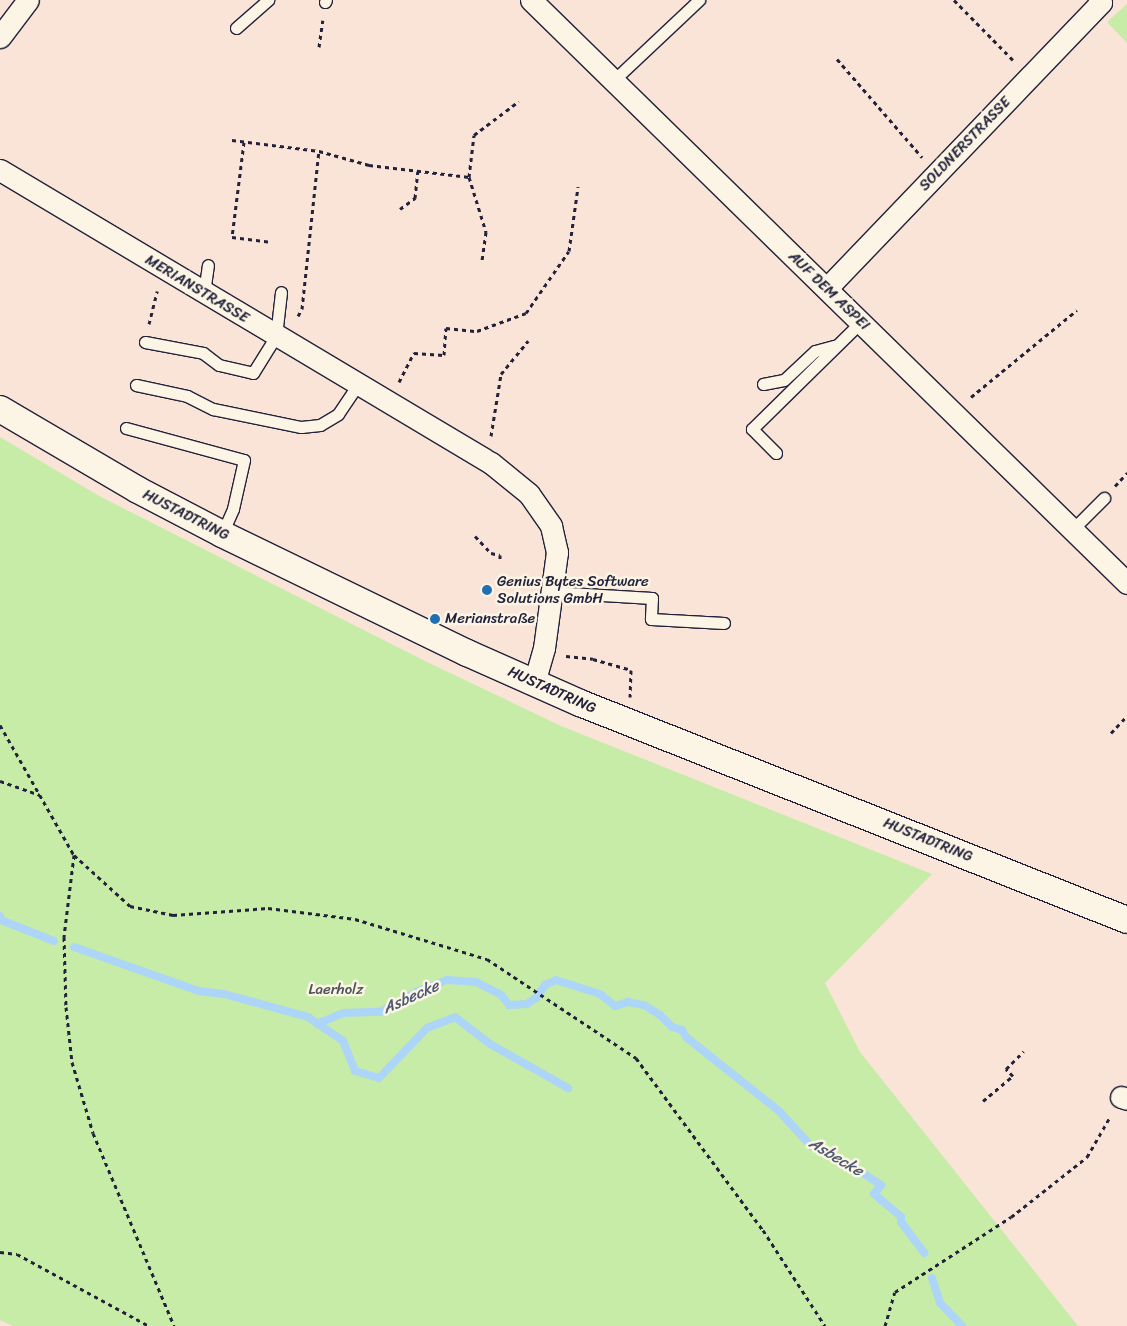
<!DOCTYPE html>
<meta charset="utf-8">
<style>
body{margin:0}
#map{position:relative;width:1127px;height:1326px;overflow:hidden;background:#fae4d8;font-family:Sriracha,sans-serif}
div>[style]{position:absolute}
.green>*{inset:0;background:#c7eca7}
.stream>*{height:8px;margin:-4px;padding:0 4px;transform-origin:4px;border-radius:4px;background:#add5f7}
.path>*{height:3px;margin-top:-1.5px;transform-origin:0;background:repeating-linear-gradient(90deg,#22223b 0 4px,transparent 0 8px)}
.roads{filter:drop-shadow(1px 0 #22223b) drop-shadow(-1px 0 #22223b) drop-shadow(0 1px #22223b) drop-shadow(0 -1px #22223b)}
.service>*{height:11px;margin:-5.5px;padding:0 5.5px;transform-origin:5.5px;border-radius:5.5px;background:#fcf5e5}
.minor>*{height:21px;margin:-10.5px;padding:0 10.5px;transform-origin:10.5px;border-radius:10.5px;background:#fcf5e5}
.tertiary>*{height:26px;margin:-13px;padding:0 13px;transform-origin:13px;border-radius:13px;background:#fcf5e5}
.dots>*{width:14px;height:14px;translate:-50% -50%;box-sizing:border-box;border:2px solid #fcf5e5;border-radius:50%}
span{translate:-50% -50%;white-space:nowrap;text-align:center;line-height:1.15;-webkit-text-stroke:5px #fcf5e5;paint-order:stroke}
.street-label{font-size:15px;color:#22223b}
.poi-label{font-size:15px;color:#22223b}
.left{translate:0 -50%;text-align:left}
.park-label{font-size:15px;color:#4b5456}
.water-label{font-size:16px;color:#4c5873;font-style:italic}
</style>
<div id="map">
<div class="green">
<div style="clip-path:polygon(1127px 4px,1127px 43px,1107px 22px)"></div>
<div style="clip-path:polygon(0 437px,101px 497px,423px 660px,561px 726px,932px 874px,825px 983px,860px 1052px,1078px 1326px,13px 1326px,0 1320px)"></div>
</div>
<div class="stream">
<div style="left:0;top:916px;width:4px;rotate:76deg"></div>
<div style="left:1px;top:920px;width:57px;rotate:21.6deg"></div>
<div style="left:74px;top:947px;width:133px;rotate:19.4deg"></div>
<div style="left:199px;top:991px;width:25px;rotate:7deg"></div>
<div style="left:224px;top:994px;width:87px;rotate:15.3deg"></div>
<div style="left:308px;top:1017px;width:42px;rotate:34.4deg"></div>
<div style="left:343px;top:1041px;width:32px;rotate:68deg"></div>
<div style="left:355px;top:1071px;width:25px;rotate:16deg"></div>
<div style="left:379px;top:1078px;width:69px;rotate:-46.2deg"></div>
<div style="left:427px;top:1028px;width:30px;rotate:-21deg"></div>
<div style="left:455px;top:1017px;width:44px;rotate:37.6deg"></div>
<div style="left:490px;top:1044px;width:90px;rotate:29.4deg"></div>
<div style="left:317px;top:1024px;width:28px;rotate:-23deg"></div>
<div style="left:343px;top:1013px;width:37px;rotate:-2deg"></div>
<div style="left:380px;top:1012px;width:43px;rotate:-28.9deg"></div>
<div style="left:418px;top:991px;width:31px;rotate:-21deg"></div>
<div style="left:447px;top:980px;width:29px;rotate:4deg"></div>
<div style="left:476px;top:982px;width:28px;rotate:27deg"></div>
<div style="left:501px;top:995px;width:13px;rotate:51deg"></div>
<div style="left:509px;top:1005px;width:18px;rotate:-3deg"></div>
<div style="left:527px;top:1004px;width:11px;rotate:-34deg"></div>
<div style="left:536px;top:998px;width:16px;rotate:-55deg"></div>
<div style="left:545px;top:985px;width:12px;rotate:-24deg"></div>
<div style="left:556px;top:980px;width:46px;rotate:17.7deg"></div>
<div style="left:600px;top:994px;width:19px;rotate:39deg"></div>
<div style="left:615px;top:1006px;width:14px;rotate:-17deg"></div>
<div style="left:628px;top:1002px;width:16px;rotate:11deg"></div>
<div style="left:644px;top:1005px;width:19px;rotate:32deg"></div>
<div style="left:660px;top:1015px;width:17px;rotate:45deg"></div>
<div style="left:672px;top:1027px;width:10px;rotate:17deg"></div>
<div style="left:682px;top:1030px;width:8px;rotate:60deg"></div>
<div style="left:686px;top:1037px;width:119px;rotate:38.5deg"></div>
<div style="left:779px;top:1111px;width:47px;rotate:47.6deg"></div>
<div style="left:811px;top:1146px;width:38px;rotate:25deg"></div>
<div style="left:846px;top:1162px;width:42px;rotate:33.3deg"></div>
<div style="left:881px;top:1185px;width:11px;rotate:128deg"></div>
<div style="left:874px;top:1194px;width:35px;rotate:40deg"></div>
<div style="left:901px;top:1217px;width:5px;rotate:90deg"></div>
<div style="left:901px;top:1222px;width:39px;rotate:53deg"></div>
<div style="left:932px;top:1278px;width:26px;rotate:72deg"></div>
<div style="left:940px;top:1303px;width:32px;rotate:46deg"></div>
</div>
<div class="path">
<div style="left:954px;top:0;width:84px;rotate:45.5deg"></div>
<div style="left:319px;top:47px;width:27px;rotate:-82deg"></div>
<div style="left:837px;top:59px;width:130px;rotate:49.1deg"></div>
<div style="left:232px;top:140px;width:88px;rotate:7.2deg"></div>
<div style="left:244px;top:142px;width:96px;rotate:97.2deg"></div>
<div style="left:232px;top:237px;width:40px;rotate:7.1deg"></div>
<div style="left:469px;top:177px;width:58px;rotate:72.8deg"></div>
<div style="left:486px;top:232px;width:28px;rotate:98deg"></div>
<div style="left:400px;top:209px;width:19px;rotate:-36deg"></div>
<div style="left:415px;top:198px;width:27px;rotate:-84deg"></div>
<div style="left:298px;top:316px;width:8px;rotate:-60deg"></div>
<div style="left:302px;top:309px;width:159px;rotate:-83.9deg"></div>
<div style="left:319px;top:151px;width:52px;rotate:15.6deg"></div>
<div style="left:369px;top:165px;width:101px;rotate:6.8deg"></div>
<div style="left:469px;top:177px;width:42px;rotate:-83.2deg"></div>
<div style="left:474px;top:135px;width:56px;rotate:-37.1deg"></div>
<div style="left:149px;top:324px;width:34px;rotate:-76deg"></div>
<div style="left:399px;top:382px;width:33px;rotate:-63deg"></div>
<div style="left:414px;top:353px;width:30px;rotate:4deg"></div>
<div style="left:444px;top:355px;width:27px;rotate:-86deg"></div>
<div style="left:446px;top:328px;width:31px;rotate:6deg"></div>
<div style="left:477px;top:331px;width:52px;rotate:-20.2deg"></div>
<div style="left:526px;top:313px;width:75px;rotate:-55.3deg"></div>
<div style="left:569px;top:251px;width:65px;rotate:-82deg"></div>
<div style="left:971px;top:397px;width:137px;rotate:-39.4deg"></div>
<div style="left:491px;top:436px;width:63px;rotate:-80.8deg"></div>
<div style="left:501px;top:374px;width:43px;rotate:-50.7deg"></div>
<div style="left:1115px;top:486px;width:18px;rotate:-47deg"></div>
<div style="left:475px;top:536px;width:23px;rotate:47deg"></div>
<div style="left:491px;top:553px;width:9px;rotate:13deg"></div>
<div style="left:500px;top:555px;width:4px;rotate:90deg"></div>
<div style="left:566px;top:656px;width:27px;rotate:6deg"></div>
<div style="left:593px;top:659px;width:40px;rotate:16deg"></div>
<div style="left:631px;top:670px;width:27px;rotate:92deg"></div>
<div style="left:0;top:725px;width:150px;rotate:60.4deg"></div>
<div style="left:74px;top:855px;width:76px;rotate:42.3deg"></div>
<div style="left:130px;top:906px;width:44px;rotate:11.8deg"></div>
<div style="left:173px;top:915px;width:95px;rotate:-4.2deg"></div>
<div style="left:268px;top:908px;width:88px;rotate:7.2deg"></div>
<div style="left:355px;top:919px;width:138px;rotate:16.9deg"></div>
<div style="left:487px;top:959px;width:179px;rotate:33.6deg"></div>
<div style="left:636px;top:1058px;width:214px;rotate:53.6deg"></div>
<div style="left:763px;top:1230px;width:114px;rotate:57.1deg"></div>
<div style="left:1111px;top:733px;width:23px;rotate:-47deg"></div>
<div style="left:0;top:781px;width:42px;rotate:19.3deg"></div>
<div style="left:74px;top:855px;width:83px;rotate:97deg"></div>
<div style="left:64px;top:937px;width:70px;rotate:88.4deg"></div>
<div style="left:66px;top:1007px;width:55px;rotate:83.8deg"></div>
<div style="left:72px;top:1062px;width:74px;rotate:73.5deg"></div>
<div style="left:93px;top:1133px;width:209px;rotate:67.2deg"></div>
<div style="left:983px;top:1101px;width:39px;rotate:-40deg"></div>
<div style="left:1013px;top:1076px;width:10px;rotate:-135deg"></div>
<div style="left:1006px;top:1069px;width:25px;rotate:-45deg"></div>
<div style="left:0;top:1252px;width:17px;rotate:7deg"></div>
<div style="left:17px;top:1254px;width:150px;rotate:28.6deg"></div>
<div style="left:885px;top:1326px;width:35px;rotate:-74deg"></div>
<div style="left:895px;top:1292px;width:138px;rotate:-32.9deg"></div>
<div style="left:1011px;top:1217px;width:97px;rotate:-38.3deg"></div>
<div style="left:1087px;top:1157px;width:46px;rotate:-60.1deg"></div>
</div>
<div class="roads">
<div class="service">
<div style="left:325px;top:2px;width:2px;rotate:-63deg"></div>
<div style="left:236px;top:28px;width:43px;rotate:-41.2deg"></div>
<div style="left:614px;top:80px;width:117px;rotate:-43.3deg"></div>
<div style="left:204px;top:293px;width:28px;rotate:-82deg"></div>
<div style="left:145px;top:342px;width:59px;rotate:10.7deg"></div>
<div style="left:203px;top:353px;width:20px;rotate:37deg"></div>
<div style="left:219px;top:365px;width:35px;rotate:13deg"></div>
<div style="left:253px;top:373px;width:44px;rotate:-58.1deg"></div>
<div style="left:276px;top:336px;width:44px;rotate:-83.5deg"></div>
<div style="left:763px;top:384px;width:21px;rotate:-11deg"></div>
<div style="left:784px;top:380px;width:42px;rotate:-43.1deg"></div>
<div style="left:815px;top:351px;width:20px;rotate:-15deg"></div>
<div style="left:136px;top:385px;width:52px;rotate:12.2deg"></div>
<div style="left:187px;top:396px;width:29px;rotate:27deg"></div>
<div style="left:213px;top:409px;width:90px;rotate:11.6deg"></div>
<div style="left:301px;top:427px;width:19px;rotate:-6deg"></div>
<div style="left:320px;top:425px;width:21px;rotate:-31deg"></div>
<div style="left:338px;top:414px;width:36px;rotate:-56deg"></div>
<div style="left:126px;top:428px;width:122px;rotate:15.2deg"></div>
<div style="left:244px;top:460px;width:50px;rotate:102.7deg"></div>
<div style="left:233px;top:509px;width:27px;rotate:114deg"></div>
<div style="left:776px;top:453px;width:34px;rotate:-135deg"></div>
<div style="left:752px;top:429px;width:153px;rotate:-44.5deg"></div>
<div style="left:1073px;top:529px;width:44px;rotate:-45deg"></div>
<div style="left:552px;top:592px;width:100px;rotate:3.4deg"></div>
<div style="left:652px;top:598px;width:21px;rotate:93deg"></div>
<div style="left:651px;top:619px;width:73px;rotate:3.1deg"></div>
</div>
<div class="minor">
<div style="left:531px;top:0;width:834px;rotate:44.37deg"></div>
<div style="left:0;top:37px;width:46px;rotate:-52.9deg"></div>
<div style="left:0;top:170px;width:572px;rotate:30.83deg"></div>
<div style="left:491px;top:463px;width:49px;rotate:39.2deg"></div>
<div style="left:529px;top:494px;width:39px;rotate:55deg"></div>
<div style="left:551px;top:526px;width:27px;rotate:77deg"></div>
<div style="left:557px;top:552px;width:97px;rotate:97.7deg"></div>
<div style="left:544px;top:648px;width:36px;rotate:106deg"></div>
<div style="left:827px;top:288px;width:396px;rotate:-46.2deg"></div>
<div style="left:1101px;top:2px;width:3px;rotate:-135deg"></div>
<div style="left:1121px;top:1097px;width:6px;rotate:18deg"></div>
</div>
<div class="tertiary">
<div style="left:0;top:409px;width:160px;rotate:30.4deg"></div>
<div style="left:138px;top:490px;width:95px;rotate:27.6deg"></div>
<div style="left:222px;top:534px;width:272px;rotate:25.9deg"></div>
<div style="left:467px;top:653px;width:124px;rotate:23.9deg"></div>
<div style="left:580px;top:703px;width:588px;rotate:21.64deg"></div>
</div>
</div>
<div class="dots">
<div style="left:487px;top:590px;background:#1f6fb2"></div>
<div style="left:435px;top:619px;background:#1f6fb2"></div>
</div>
<div class="street-label">
<span style="left:965px;top:144px;rotate:-46deg">SOLDNERSTRASSE</span>
<span style="left:197px;top:289px;rotate:31deg">MERIANSTRASSE</span>
<span style="left:829px;top:291px;rotate:44deg">AUF DEM ASPEI</span>
<span style="left:186px;top:515px;rotate:27deg">HUSTADTRING</span>
<span style="left:552px;top:690px;rotate:24deg">HUSTADTRING</span>
<span style="left:928px;top:840px;rotate:22deg">HUSTADTRING</span>
</div>
<div class="poi-label">
<span class="left" style="left:497px;top:590px">Genius Bytes Software<br>Solutions GmbH</span>
<span class="left" style="left:445px;top:619px">Merianstraße</span>
</div>
<div class="park-label">
<span style="left:336px;top:990px">Laerholz</span>
</div>
<div class="water-label">
<span style="left:411px;top:997px;rotate:-24deg">Asbecke</span>
<span style="left:836px;top:1157px;rotate:31deg">Asbecke</span>
</div>
</div>
